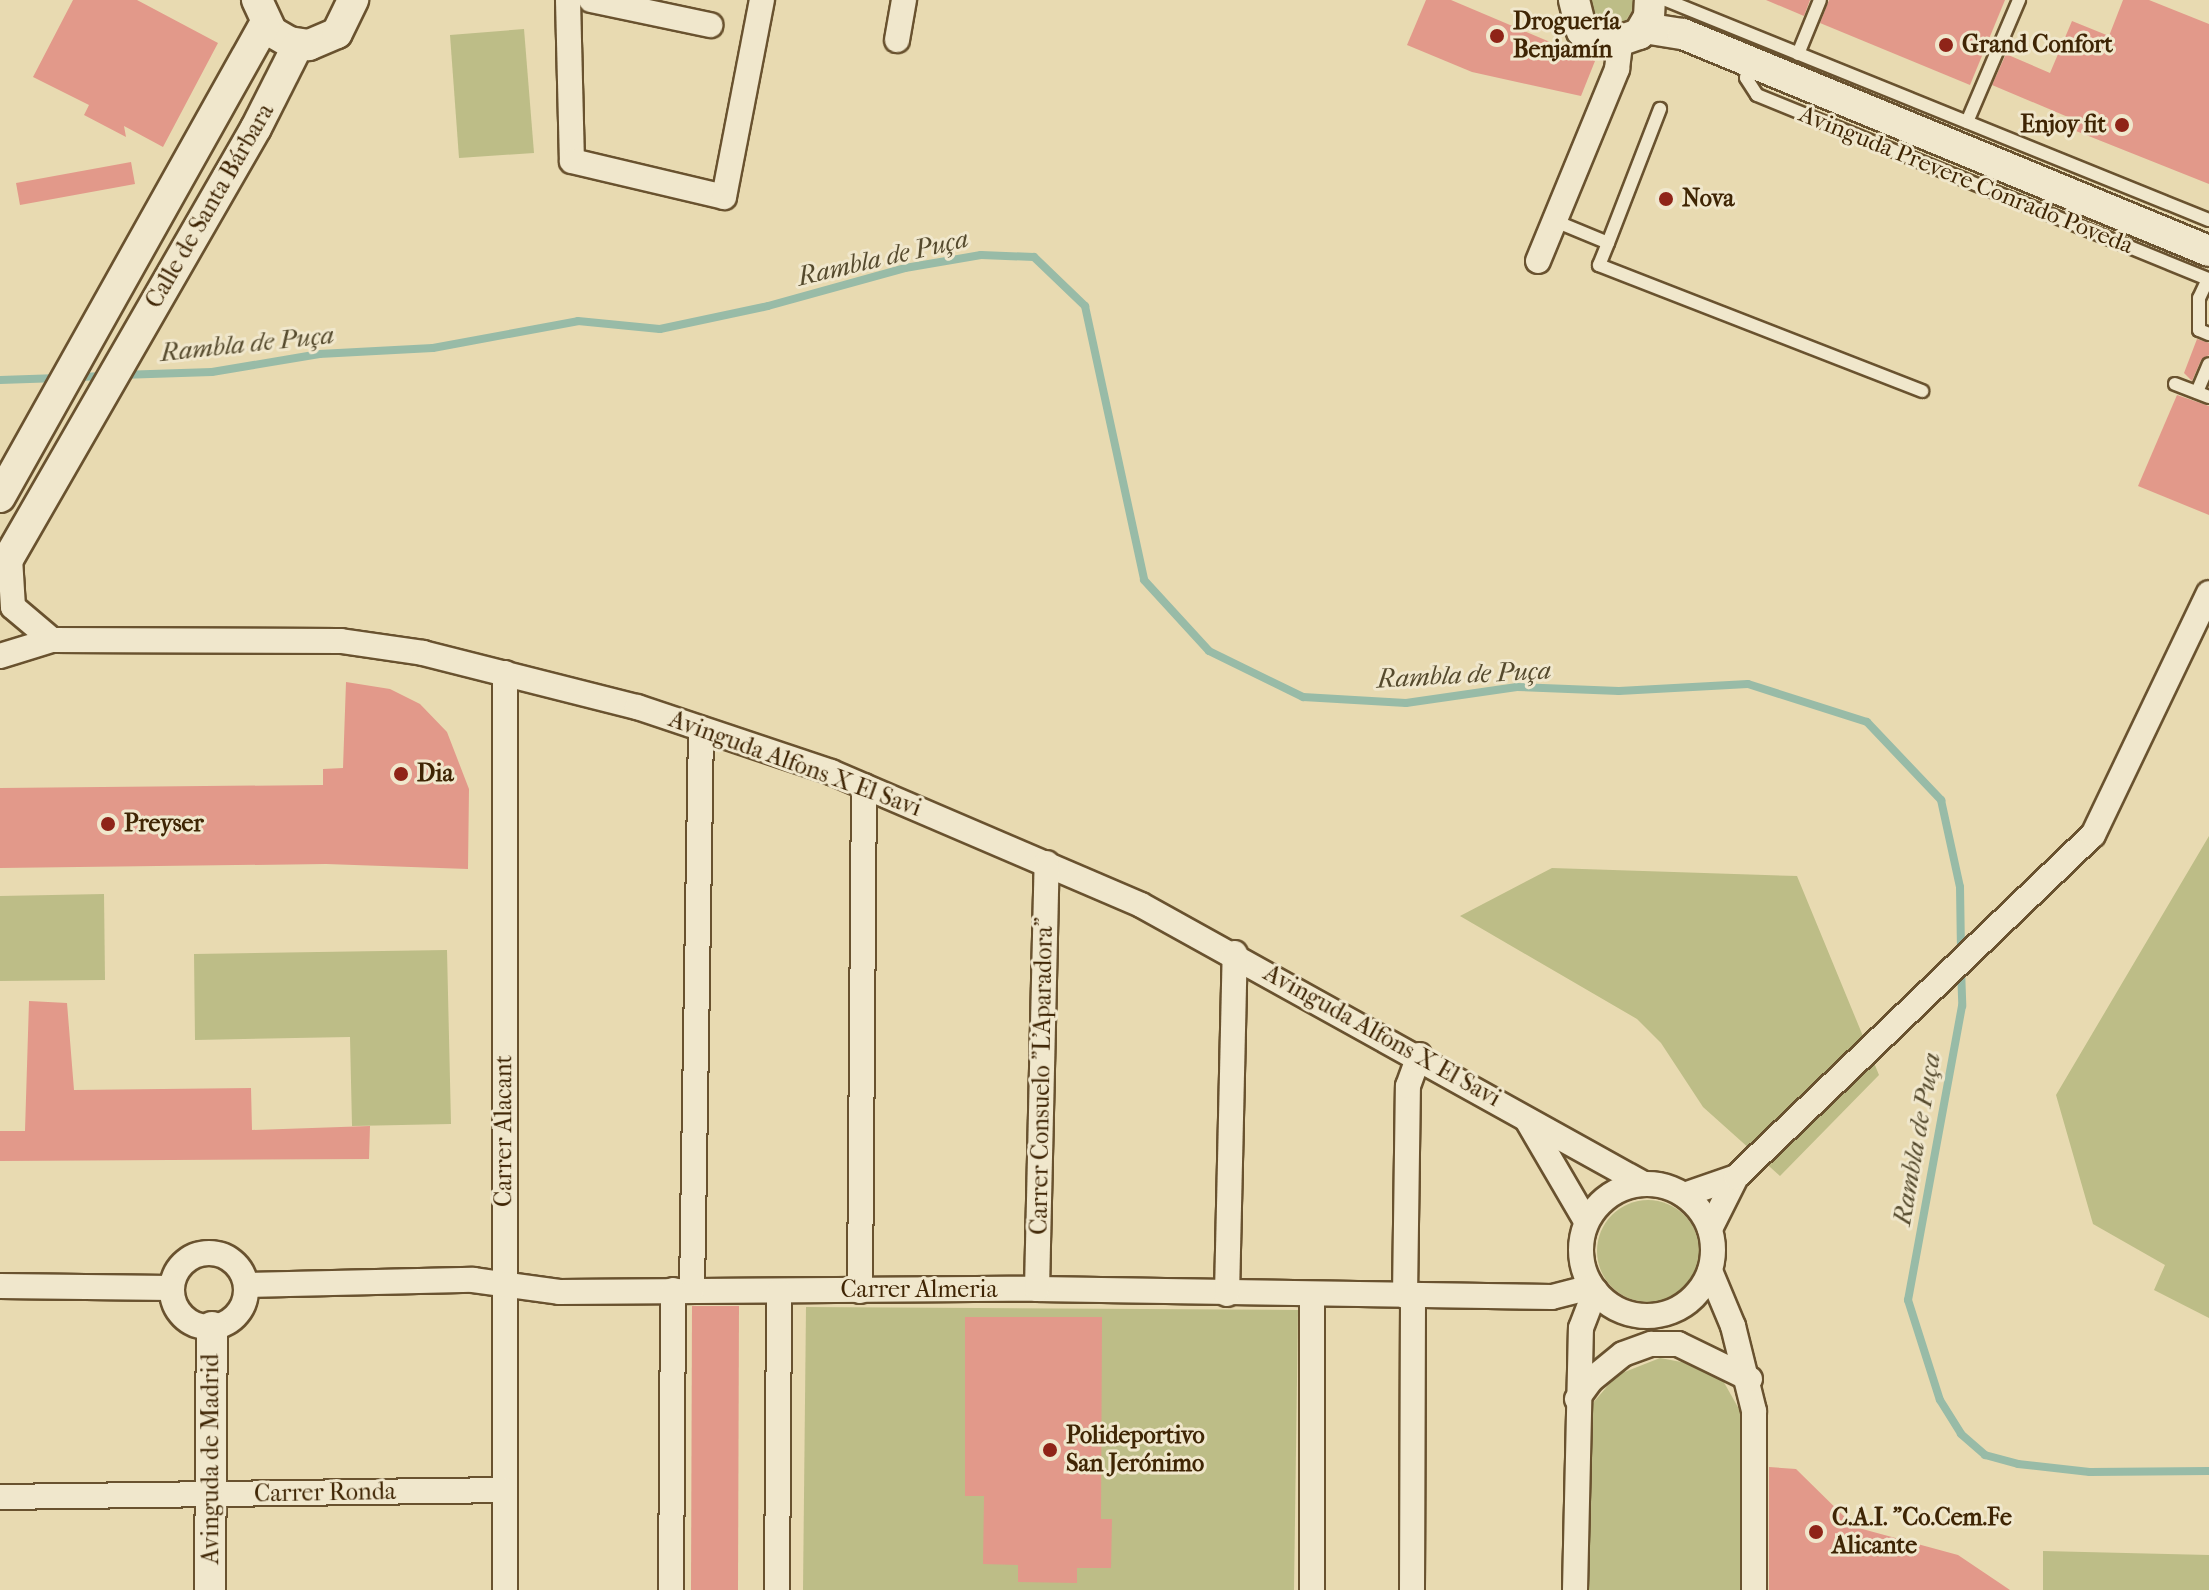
<!DOCTYPE html>
<meta charset="utf-8">
<style>
body{margin:0}
#map{position:relative;width:2209px;height:1590px;overflow:hidden;background:#e8dab1;font-family:"IM FELL French Canon",serif}
div>[style]{position:absolute}
.green>*{inset:0;background:#bdbd87}
.round{border-radius:50%}
.stream>*{height:8px;margin:-4px;padding:0 4px;transform-origin:4px;border-radius:4px;background:#98bba7}
.building>*{inset:0;background:#e2998a}
.roads{filter:drop-shadow(2px 0 #69522f) drop-shadow(-2px 0 #69522f) drop-shadow(0 2px #69522f) drop-shadow(0 -2px #69522f)}
.service>*{height:12px;margin:-6px;padding:0 6px;transform-origin:6px;border-radius:6px;background:#f0e7cc}
.minor>*{height:24px;margin:-12px;padding:0 12px;transform-origin:12px;border-radius:12px;background:#f0e7cc}
.minor>.ring{margin:-12px;padding:0;box-sizing:content-box;background:none;border:24px solid #f0e7cc;border-radius:50%}
.tertiary>*{height:30px;margin:-15px;padding:0 15px;transform-origin:15px;border-radius:15px;background:#f0e7cc}
.dots>*{width:22px;height:22px;translate:-50% -50%;box-sizing:border-box;border:4px solid #f0e7cc;border-radius:50%}
span{translate:-50% -50%;white-space:nowrap;text-align:center;line-height:1.15;-webkit-text-stroke:6px #f0e7cc;paint-order:stroke}
.poi-label{font-size:24px;color:#3f2504;font-weight:700}
.left{translate:0 -50%;text-align:left}
.right{translate:-100% -50%;text-align:right}
.street-label{font-size:24px;color:#3f2504}
.water-label{font-size:26px;color:#554a2d;font-style:italic}
</style>
<div id="map">
<div class="green">
<div style="clip-path:polygon(1587px 0,1633px 0,1634px 8px,1624px 23px,1606px 28px,1591px 18px)"></div>
<div style="clip-path:polygon(524px 29px,534px 153px,459px 158px,450px 35px)"></div>
<div style="clip-path:polygon(2209px 836px,2209px 1318px,2154px 1290px,2165px 1265px,2093px 1224px,2056px 1095px)"></div>
<div style="clip-path:polygon(1552px 868px,1797px 876px,1879px 1075px,1780px 1176px,1703px 1107px,1661px 1043px,1637px 1019px,1460px 916px)"></div>
<div style="clip-path:polygon(104px 894px,105px 980px,0 981px,0 896px)"></div>
<div style="clip-path:polygon(447px 950px,451px 1124px,352px 1126px,350px 1037px,195px 1040px,194px 954px)"></div>
<div class="round" style="left:1597px;top:1200px;width:102px;height:102px"></div>
<div style="clip-path:polygon(806px 1307px,1298px 1310px,1294px 1590px,803px 1590px)"></div>
<div style="clip-path:polygon(1660px 1358px,1703px 1366px,1722px 1379px,1747px 1423px,1746px 1590px,1585px 1590px,1587px 1429px,1592px 1404px,1617px 1375px)"></div>
<div style="clip-path:polygon(2043px 1551px,2209px 1555px,2209px 1590px,2043px 1590px)"></div>
</div>
<div class="stream">
<div style="left:120px;top:375px;width:92px;rotate:-1.9deg"></div>
<div style="left:212px;top:372px;width:109px;rotate:-9.5deg"></div>
<div style="left:319px;top:354px;width:114px;rotate:-3deg"></div>
<div style="left:433px;top:348px;width:147px;rotate:-10.5deg"></div>
<div style="left:578px;top:321px;width:82px;rotate:5.6deg"></div>
<div style="left:660px;top:329px;width:110px;rotate:-12deg"></div>
<div style="left:768px;top:306px;width:142px;rotate:-15.5deg"></div>
<div style="left:905px;top:268px;width:77px;rotate:-9.7deg"></div>
<div style="left:981px;top:255px;width:53px;rotate:2.2deg"></div>
<div style="left:1034px;top:257px;width:71px;rotate:43.9deg"></div>
<div style="left:1085px;top:306px;width:280px;rotate:77.8deg"></div>
<div style="left:1144px;top:580px;width:96px;rotate:47.5deg"></div>
<div style="left:1209px;top:651px;width:105px;rotate:26.1deg"></div>
<div style="left:1303px;top:697px;width:103px;rotate:3.3deg"></div>
<div style="left:1406px;top:703px;width:112px;rotate:-8.2deg"></div>
<div style="left:1517px;top:687px;width:102px;rotate:2.2deg"></div>
<div style="left:1619px;top:691px;width:129px;rotate:-3.1deg"></div>
<div style="left:1748px;top:684px;width:125px;rotate:17.7deg"></div>
<div style="left:1867px;top:722px;width:108px;rotate:46.5deg"></div>
<div style="left:1941px;top:800px;width:89px;rotate:77.7deg"></div>
<div style="left:1960px;top:887px;width:67px;rotate:89.1deg"></div>
<div style="left:77px;top:377px;width:30px;rotate:-2deg"></div>
<div style="left:0;top:380px;width:59px;rotate:-1.9deg"></div>
<div style="left:1961px;top:968px;width:38px;rotate:88deg"></div>
<div style="left:1962px;top:1006px;width:299px;rotate:100.4deg"></div>
<div style="left:1908px;top:1300px;width:105px;rotate:72.3deg"></div>
<div style="left:1940px;top:1400px;width:40px;rotate:58deg"></div>
<div style="left:1961px;top:1434px;width:32px;rotate:41deg"></div>
<div style="left:1985px;top:1455px;width:34px;rotate:15deg"></div>
<div style="left:2018px;top:1464px;width:72px;rotate:6.3deg"></div>
<div style="left:2090px;top:1472px;width:119px;rotate:-0.5deg"></div>
</div>
<div class="building">
<div style="clip-path:polygon(73px 0,137px 0,218px 43px,163px 147px,124px 126px,126px 137px,84px 115px,89px 105px,33px 77px)"></div>
<div style="clip-path:polygon(1426px 0,1451px 0,1595px 61px,1581px 96px,1472px 72px,1407px 45px)"></div>
<div style="clip-path:polygon(1766px 0,1810px 0,1804px 16px)"></div>
<div style="clip-path:polygon(1829px 0,2005px 0,1970px 85px,1820px 23px)"></div>
<div style="clip-path:polygon(2123px 0,2149px 0,2209px 24px,2209px 184px,2071px 129px,2075px 120px,1992px 85px,2006px 54px,2050px 73px,2072px 21px,2109px 36px)"></div>
<div style="clip-path:polygon(131px 162px,135px 184px,20px 205px,16px 183px)"></div>
<div style="clip-path:polygon(2197px 339px,2209px 343px,2209px 355px,2201px 360px,2192px 381px,2184px 373px)"></div>
<div style="clip-path:polygon(2177px 395px,2209px 406px,2209px 515px,2138px 486px)"></div>
<div style="clip-path:polygon(346px 682px,390px 689px,420px 704px,447px 732px,469px 789px,468px 869px,326px 864px,0 868px,0 788px,323px 785px,323px 769px,343px 768px)"></div>
<div style="clip-path:polygon(29px 1001px,67px 1003px,74px 1090px,251px 1088px,252px 1130px,370px 1126px,369px 1159px,0 1161px,0 1131px,25px 1131px)"></div>
<div style="clip-path:polygon(692px 1306px,739px 1306px,738px 1590px,691px 1590px)"></div>
<div style="clip-path:polygon(965px 1317px,1102px 1317px,1101px 1519px,1112px 1519px,1111px 1568px,1077px 1568px,1077px 1583px,1018px 1582px,1018px 1565px,983px 1564px,984px 1496px,965px 1496px)"></div>
<div style="clip-path:polygon(1769px 1467px,1796px 1469px,1855px 1527px,1958px 1555px,2010px 1590px,1769px 1590px)"></div>
</div>
<div class="roads">
<div class="service">
<div style="left:1666px;top:0;width:586px;rotate:22.06deg"></div>
<div style="left:1798px;top:54px;width:58px;rotate:-67.8deg"></div>
<div style="left:1749px;top:61px;width:17px;rotate:100deg"></div>
<div style="left:1746px;top:78px;width:20px;rotate:57deg"></div>
<div style="left:1757px;top:95px;width:488px;rotate:22.2deg"></div>
<div style="left:1967px;top:122px;width:133px;rotate:-66.9deg"></div>
<div style="left:1555px;top:221px;width:57px;rotate:22.5deg"></div>
<div style="left:1608px;top:243px;width:144px;rotate:-68.8deg"></div>
<div style="left:1608px;top:243px;width:24px;rotate:112deg"></div>
<div style="left:1599px;top:265px;width:347px;rotate:21.3deg"></div>
<div style="left:2208px;top:279px;width:21px;rotate:115deg"></div>
<div style="left:2199px;top:298px;width:32px;rotate:90deg"></div>
<div style="left:2199px;top:330px;width:11px;rotate:22deg"></div>
<div style="left:2175px;top:384px;width:36px;rotate:21deg"></div>
<div style="left:2197px;top:392px;width:30px;rotate:-67deg"></div>
</div>
<div class="minor">
<div style="left:568px;top:0;width:161px;rotate:88.6deg"></div>
<div style="left:572px;top:161px;width:156px;rotate:13.3deg"></div>
<div style="left:724px;top:197px;width:201px;rotate:-79.1deg"></div>
<div style="left:591px;top:0;width:122px;rotate:11.9deg"></div>
<div style="left:897px;top:40px;width:41px;rotate:-80.1deg"></div>
<div style="left:1538px;top:261px;width:208px;rotate:-67.6deg"></div>
<div style="left:1617px;top:69px;width:25px;rotate:-83deg"></div>
<div style="left:10px;top:558px;width:49px;rotate:86.5deg"></div>
<div style="left:13px;top:607px;width:51px;rotate:40.2deg"></div>
<div style="left:0;top:656px;width:54px;rotate:-17.1deg"></div>
<div style="left:52px;top:640px;width:289px;rotate:0.2deg"></div>
<div style="left:341px;top:641px;width:83px;rotate:8.3deg"></div>
<div style="left:423px;top:653px;width:221px;rotate:14.2deg"></div>
<div style="left:637px;top:707px;width:205px;rotate:18.5deg"></div>
<div style="left:831px;top:772px;width:337px;rotate:23.2deg"></div>
<div style="left:1141px;top:905px;width:573px;rotate:29.03deg"></div>
<div style="left:505px;top:673px;width:917px;rotate:90deg"></div>
<div style="left:1527px;top:1120px;width:117px;rotate:59.7deg"></div>
<div class="ring" style="left:1581px;top:1184px;width:108px;height:108px"></div>
<div style="left:1684px;top:1195px;width:55px;rotate:-19.1deg"></div>
<div style="left:1710px;top:1229px;width:58px;rotate:-63.4deg"></div>
<div style="left:1736px;top:1177px;width:494px;rotate:-43.8deg"></div>
<div style="left:2093px;top:835px;width:268px;rotate:-64.4deg"></div>
<div class="ring" style="left:172px;top:1253px;width:50px;height:50px"></div>
<div style="left:1710px;top:1271px;width:60px;rotate:67.3deg"></div>
<div style="left:1733px;top:1326px;width:88px;rotate:76.1deg"></div>
<div style="left:1754px;top:1411px;width:179px;rotate:90deg"></div>
<div style="left:246px;top:1285px;width:227px;rotate:-1.3deg"></div>
<div style="left:473px;top:1280px;width:87px;rotate:7.9deg"></div>
<div style="left:559px;top:1292px;width:478px;rotate:-0.4deg"></div>
<div style="left:1037px;top:1289px;width:515px;rotate:0.89deg"></div>
<div style="left:1552px;top:1297px;width:40px;rotate:-14.4deg"></div>
<div style="left:0;top:1286px;width:171px;rotate:0.7deg"></div>
<div style="left:1037px;top:1289px;width:426px;rotate:-88.7deg"></div>
<div style="left:692px;top:1290px;width:560px;rotate:-89.08deg"></div>
<div style="left:860px;top:1291px;width:505px;rotate:-89.55deg"></div>
<div style="left:1227px;top:1294px;width:341px;rotate:-88.7deg"></div>
<div style="left:1405px;top:1296px;width:210px;rotate:-89.2deg"></div>
<div style="left:1408px;top:1086px;width:33px;rotate:-70deg"></div>
<div style="left:1577px;top:1399px;width:24px;rotate:-54deg"></div>
<div style="left:1591px;top:1380px;width:41px;rotate:-39.1deg"></div>
<div style="left:1623px;top:1354px;width:30px;rotate:-20deg"></div>
<div style="left:1651px;top:1344px;width:27px"></div>
<div style="left:1678px;top:1344px;width:80px;rotate:25.9deg"></div>
<div style="left:0;top:1497px;width:505px;rotate:-0.79deg"></div>
<div style="left:671px;top:1590px;width:300px;rotate:-89.6deg"></div>
<div style="left:777px;top:1590px;width:299px;rotate:-89.6deg"></div>
<div style="left:1312px;top:1590px;width:295px;rotate:-90deg"></div>
<div style="left:1412px;top:1590px;width:294px;rotate:-89.8deg"></div>
<div style="left:1575px;top:1590px;width:262px;rotate:-88.7deg"></div>
<div style="left:1581px;top:1328px;width:40px;rotate:-69deg"></div>
</div>
<div class="tertiary">
<div style="left:257px;top:0;width:35px;rotate:65deg"></div>
<div style="left:272px;top:32px;width:20px;rotate:30deg"></div>
<div style="left:289px;top:42px;width:20px;rotate:9deg"></div>
<div style="left:309px;top:45px;width:30px;rotate:-23deg"></div>
<div style="left:337px;top:33px;width:37px;rotate:-64deg"></div>
<div style="left:1574px;top:0;width:32px;rotate:76deg"></div>
<div style="left:1582px;top:31px;width:31px;rotate:25deg"></div>
<div style="left:1610px;top:44px;width:31px;rotate:-19deg"></div>
<div style="left:1639px;top:34px;width:20px;rotate:-60deg"></div>
<div style="left:1649px;top:17px;width:17px;rotate:-87deg"></div>
<div style="left:1644px;top:28px;width:39px;rotate:9deg"></div>
<div style="left:1683px;top:34px;width:569px;rotate:22.42deg"></div>
<div style="left:0;top:497px;width:542px;rotate:-60.74deg"></div>
<div style="left:0;top:573px;width:513px;rotate:-60.09deg"></div>
<div style="left:256px;top:128px;width:93px;rotate:-63.2deg"></div>
<div style="left:210px;top:1590px;width:263px;rotate:-89.6deg"></div>
</div>
</div>
<div class="dots">
<div style="left:1497px;top:36px;background:#8f2418"></div>
<div style="left:1946px;top:45px;background:#8f2418"></div>
<div style="left:2122px;top:125px;background:#8f2418"></div>
<div style="left:1666px;top:199px;background:#8f2418"></div>
<div style="left:401px;top:774px;background:#8f2418"></div>
<div style="left:108px;top:824px;background:#8f2418"></div>
<div style="left:1050px;top:1450px;background:#8f2418"></div>
<div style="left:1816px;top:1532px;background:#8f2418"></div>
</div>
<div class="poi-label">
<span class="left" style="left:1513px;top:36px">Droguería<br>Benjamín</span>
<span class="left" style="left:1962px;top:45px">Grand Confort</span>
<span class="right" style="left:2106px;top:125px">Enjoy fit</span>
<span class="left" style="left:1682px;top:199px">Nova</span>
<span class="left" style="left:417px;top:774px">Dia</span>
<span class="left" style="left:124px;top:824px">Preyser</span>
<span class="left" style="left:1066px;top:1450px">Polideportivo<br>San Jerónimo</span>
<span class="left" style="left:1832px;top:1532px">C.A.I. "Co.Cem.Fe<br>Alicante</span>
</div>
<div class="street-label">
<span style="left:1966px;top:180px;rotate:22deg">Avinguda Prevere Conrado Poveda</span>
<span style="left:210px;top:206px;rotate:-60deg">Calle de Santa Bárbara</span>
<span style="left:795px;top:764px;rotate:20deg">Avinguda Alfons X El Savi</span>
<span style="left:1382px;top:1036px;rotate:29deg">Avinguda Alfons X El Savi</span>
<span style="left:1042px;top:1076px;rotate:-89deg">Carrer Consuelo "L'Aparadora"</span>
<span style="left:504px;top:1131px;rotate:-90deg">Carrer Alacant</span>
<span style="left:919px;top:1290px">Carrer Almeria</span>
<span style="left:211px;top:1459px;rotate:-90deg">Avinguda de Madrid</span>
<span style="left:325px;top:1493px;rotate:-1deg">Carrer Ronda</span>
</div>
<div class="water-label">
<span style="left:883px;top:258px;rotate:-13deg">Rambla de Puça</span>
<span style="left:247px;top:344px;rotate:-6deg">Rambla de Puça</span>
<span style="left:1464px;top:675px;rotate:-3deg">Rambla de Puça</span>
<span style="left:1917px;top:1139px;rotate:-80deg">Rambla de Puça</span>
</div>
</div>
